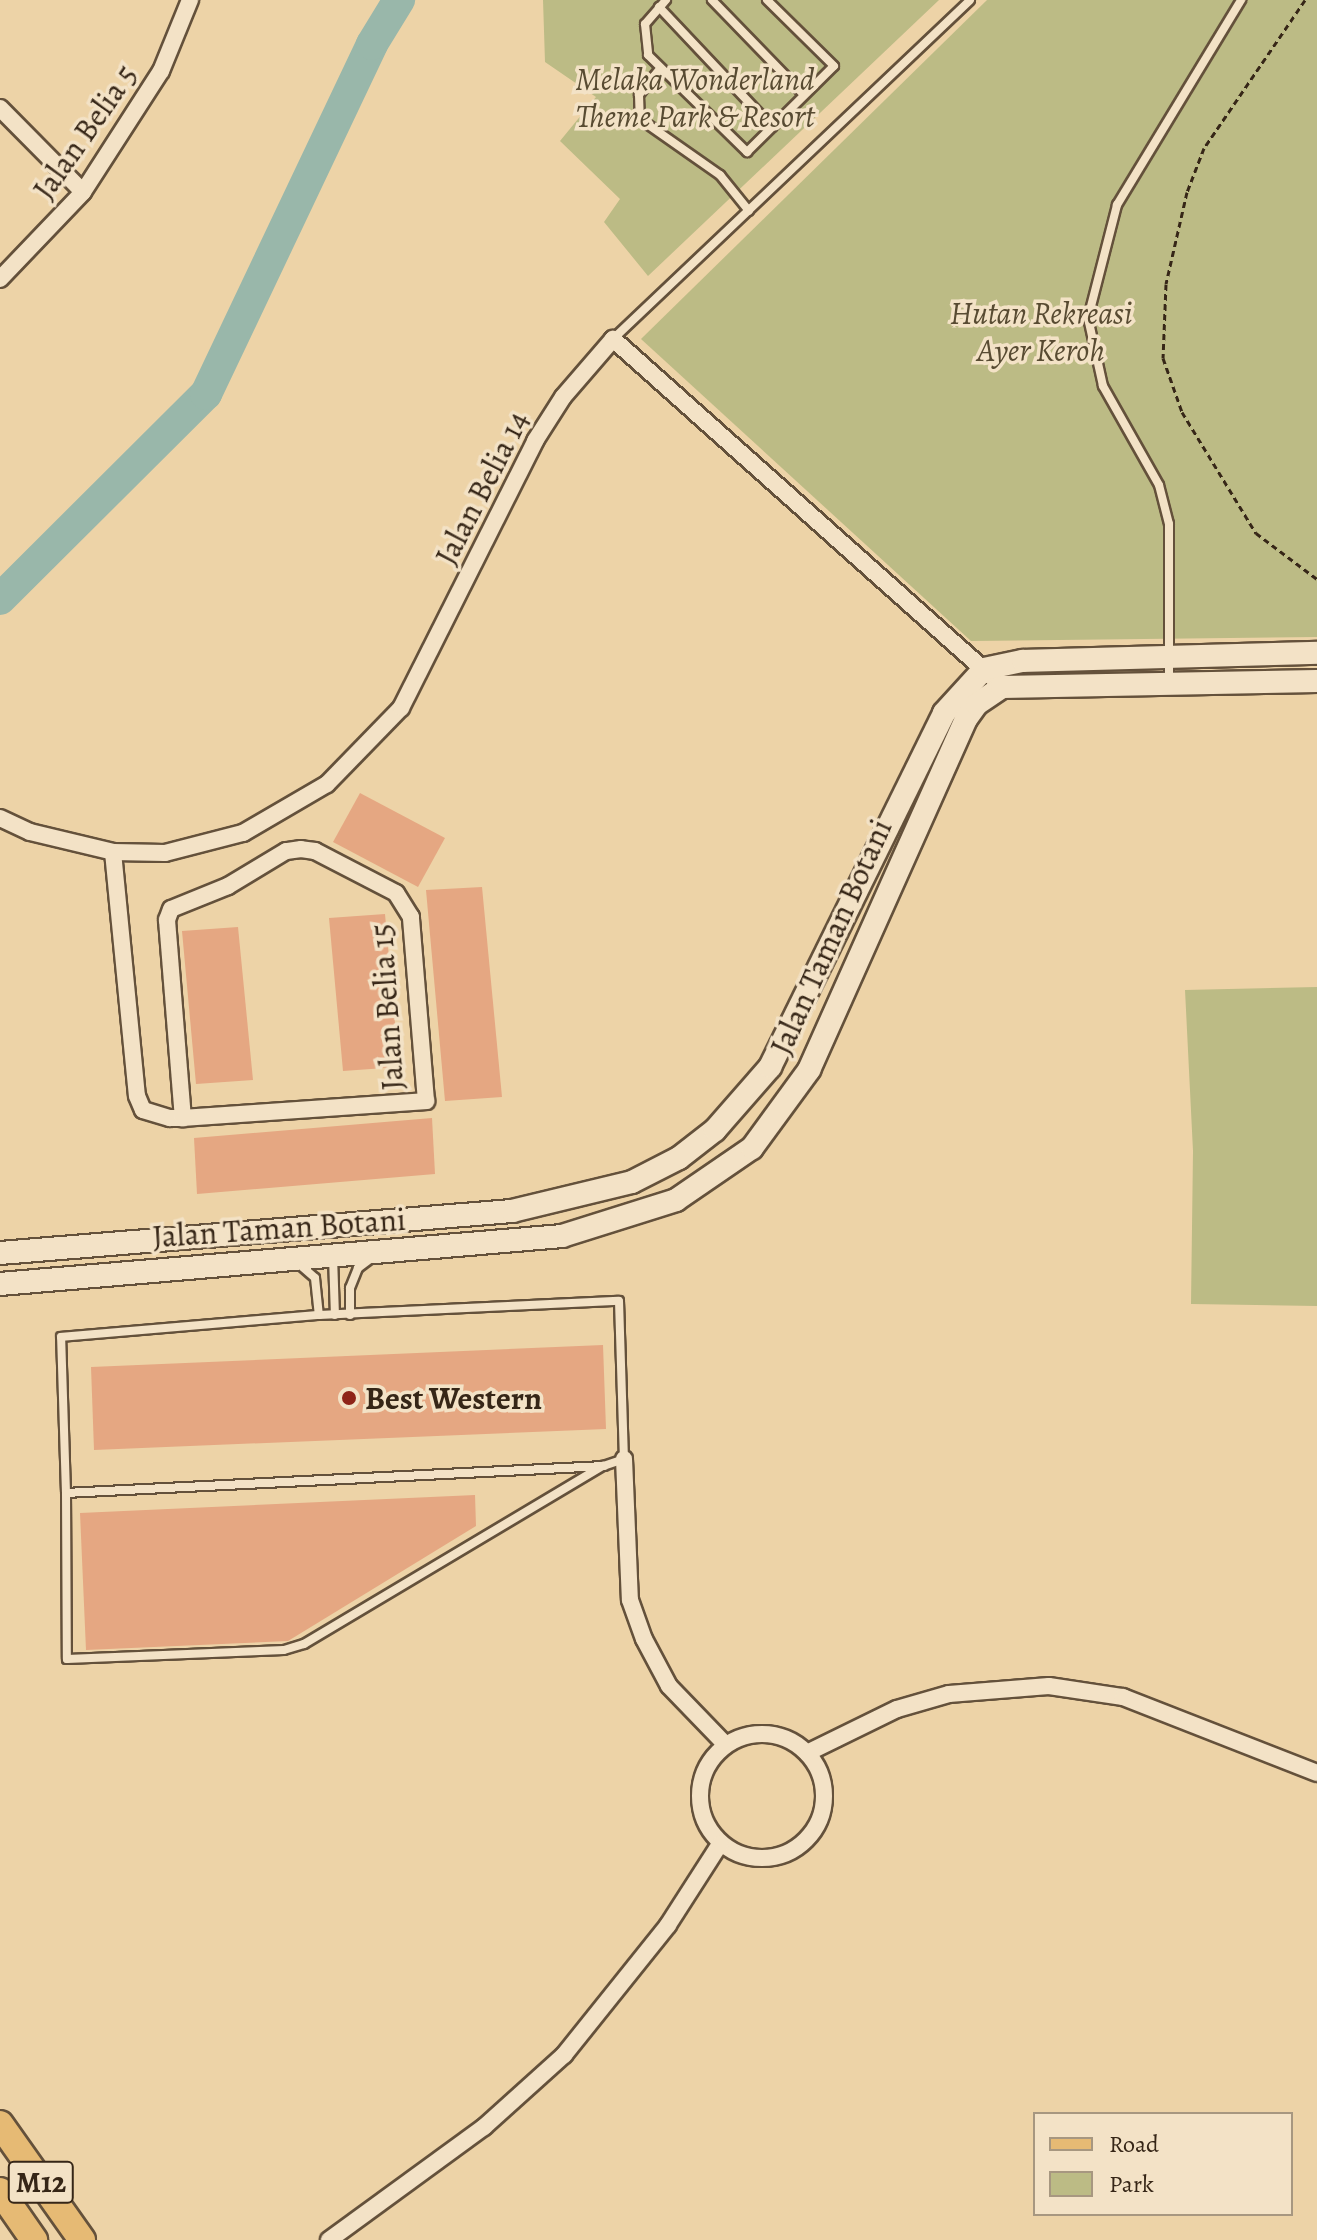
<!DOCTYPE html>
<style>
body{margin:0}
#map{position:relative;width:1317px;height:2240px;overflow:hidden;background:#edd3a7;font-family:Alegreya,serif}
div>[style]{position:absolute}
.green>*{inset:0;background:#bcbb85}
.river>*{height:32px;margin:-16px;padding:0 16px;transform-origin:16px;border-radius:16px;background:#99b7aa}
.building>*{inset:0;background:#e5a782}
.path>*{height:3px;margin-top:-1.5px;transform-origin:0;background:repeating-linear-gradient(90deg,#362617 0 6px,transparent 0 10px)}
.roads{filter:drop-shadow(2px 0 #64513b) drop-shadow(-2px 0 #64513b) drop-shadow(0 2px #64513b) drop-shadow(0 -2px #64513b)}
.lane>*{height:8px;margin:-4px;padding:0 4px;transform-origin:4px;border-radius:4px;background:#f3e2c6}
.street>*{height:16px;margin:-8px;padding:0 8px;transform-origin:8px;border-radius:8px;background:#f3e2c6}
.street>.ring{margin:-8px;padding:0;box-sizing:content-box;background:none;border:16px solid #f3e2c6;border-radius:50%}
.secondary>*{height:22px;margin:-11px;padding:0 11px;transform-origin:11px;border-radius:11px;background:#f3e2c6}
.primary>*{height:26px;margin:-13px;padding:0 13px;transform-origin:13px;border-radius:13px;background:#e6ba74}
.dots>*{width:22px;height:22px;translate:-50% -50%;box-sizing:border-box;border:4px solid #f3e2c6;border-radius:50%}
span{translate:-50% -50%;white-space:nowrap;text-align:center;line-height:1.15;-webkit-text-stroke:7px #f3e2c6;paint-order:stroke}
.shield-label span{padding:2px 6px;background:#f3e2c6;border:2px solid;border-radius:6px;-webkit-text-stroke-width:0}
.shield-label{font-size:30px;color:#362617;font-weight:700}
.park-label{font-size:32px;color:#584b32;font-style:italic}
.street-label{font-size:32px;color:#362617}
.poi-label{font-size:32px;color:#362617;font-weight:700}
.left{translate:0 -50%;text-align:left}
.legend{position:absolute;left:1033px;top:2112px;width:260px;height:104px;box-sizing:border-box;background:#f3e2c6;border:2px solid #a79780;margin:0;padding:10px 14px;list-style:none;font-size:24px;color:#362617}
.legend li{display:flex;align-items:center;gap:16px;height:40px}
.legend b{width:40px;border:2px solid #a79780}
</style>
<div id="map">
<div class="green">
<div style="clip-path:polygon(543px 0,939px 0,648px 276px,604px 222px,620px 199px,560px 141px,596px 97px,545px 62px)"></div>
<div style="clip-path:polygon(987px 0,1317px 0,1317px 637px,971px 641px,641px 339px)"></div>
<div style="clip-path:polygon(1317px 987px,1317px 1306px,1191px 1304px,1193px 1151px,1185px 990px)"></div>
</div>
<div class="river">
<div style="left:0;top:599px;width:291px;rotate:-44.9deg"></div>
<div style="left:206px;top:394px;width:387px;rotate:-64.6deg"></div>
<div style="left:372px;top:44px;width:52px;rotate:-58.5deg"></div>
</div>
<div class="building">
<div style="clip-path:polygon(360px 793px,445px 838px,418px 887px,333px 842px)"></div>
<div style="clip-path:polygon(482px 887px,502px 1097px,445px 1101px,426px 890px)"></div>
<div style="clip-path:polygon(385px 914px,399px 1067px,343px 1071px,329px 918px)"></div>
<div style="clip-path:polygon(238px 927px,253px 1080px,196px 1084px,182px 931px)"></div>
<div style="clip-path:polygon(432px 1118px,435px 1174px,197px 1194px,194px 1138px)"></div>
<div style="clip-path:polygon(603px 1345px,606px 1429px,94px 1450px,91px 1367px)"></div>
<div style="clip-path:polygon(475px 1495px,476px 1526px,288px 1641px,86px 1650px,80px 1513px)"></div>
</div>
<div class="path">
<div style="left:1305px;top:0;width:179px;rotate:124.3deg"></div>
<div style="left:1204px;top:148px;width:47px;rotate:111.1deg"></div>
<div style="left:1187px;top:192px;width:94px;rotate:102.9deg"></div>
<div style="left:1166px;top:284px;width:74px;rotate:92.3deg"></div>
<div style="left:1163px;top:358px;width:57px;rotate:70.6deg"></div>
<div style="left:1182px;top:412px;width:142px;rotate:58.6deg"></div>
<div style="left:1256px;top:533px;width:76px;rotate:37deg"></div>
</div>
<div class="roads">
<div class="lane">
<div style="left:666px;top:0;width:32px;rotate:131deg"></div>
<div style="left:645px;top:24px;width:31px;rotate:84deg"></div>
<div style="left:648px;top:55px;width:139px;rotate:44.4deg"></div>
<div style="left:747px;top:152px;width:122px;rotate:-44.7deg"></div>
<div style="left:834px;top:66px;width:94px;rotate:-135.4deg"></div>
<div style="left:712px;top:0;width:132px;rotate:45.9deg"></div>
<div style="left:659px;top:7px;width:165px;rotate:46.7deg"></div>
<div style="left:659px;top:70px;width:32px;rotate:129deg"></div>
<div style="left:639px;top:95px;width:24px;rotate:88deg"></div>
<div style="left:640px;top:119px;width:98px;rotate:35deg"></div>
<div style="left:720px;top:175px;width:46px;rotate:51.1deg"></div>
<div style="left:613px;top:339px;width:492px;rotate:-43.5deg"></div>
<div style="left:1169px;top:681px;width:157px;rotate:-90deg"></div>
<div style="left:1169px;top:524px;width:40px;rotate:-104.4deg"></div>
<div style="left:1159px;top:485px;width:114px;rotate:-119.5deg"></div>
<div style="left:1103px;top:386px;width:70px;rotate:-102.4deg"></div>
<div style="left:1088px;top:318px;width:117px;rotate:-75.6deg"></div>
<div style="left:1117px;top:205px;width:240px;rotate:-58.8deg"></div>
<div style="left:333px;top:1256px;width:59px;rotate:88.1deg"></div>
<div style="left:299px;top:1264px;width:21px;rotate:41deg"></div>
<div style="left:315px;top:1278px;width:37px;rotate:84deg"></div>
<div style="left:619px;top:1301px;width:158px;rotate:88.2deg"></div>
<div style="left:624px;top:1459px;width:21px;rotate:161deg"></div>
<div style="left:604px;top:1466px;width:539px;rotate:177.13deg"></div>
<div style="left:66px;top:1493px;width:156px;rotate:-91.8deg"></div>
<div style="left:61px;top:1337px;width:259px;rotate:-4.9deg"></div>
<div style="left:319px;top:1315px;width:300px;rotate:-2.7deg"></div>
<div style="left:350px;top:1315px;width:27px;rotate:-90deg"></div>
<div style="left:350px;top:1288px;width:22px;rotate:-68deg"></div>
<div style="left:358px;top:1268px;width:15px;rotate:-37deg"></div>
<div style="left:66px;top:1493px;width:166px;rotate:89.7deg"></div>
<div style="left:67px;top:1659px;width:217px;rotate:-2.4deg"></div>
<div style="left:284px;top:1650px;width:21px;rotate:-17deg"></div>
<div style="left:304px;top:1644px;width:348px;rotate:-30.8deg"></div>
</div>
<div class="street">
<div style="left:0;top:108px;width:118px;rotate:45.3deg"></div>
<div style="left:0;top:279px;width:120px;rotate:-46.3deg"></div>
<div style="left:83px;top:192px;width:144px;rotate:-57.2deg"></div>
<div style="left:161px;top:71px;width:77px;rotate:-67.8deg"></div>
<div style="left:0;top:818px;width:33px;rotate:25deg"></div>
<div style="left:30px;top:832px;width:85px;rotate:13.5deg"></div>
<div style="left:113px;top:852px;width:52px;rotate:1.1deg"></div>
<div style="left:165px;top:853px;width:81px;rotate:-14.4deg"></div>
<div style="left:243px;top:833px;width:97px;rotate:-30.3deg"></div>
<div style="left:327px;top:784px;width:106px;rotate:-45.8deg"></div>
<div style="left:401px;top:708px;width:299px;rotate:-63.3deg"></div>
<div style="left:535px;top:441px;width:52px;rotate:-57.5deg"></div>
<div style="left:563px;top:397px;width:77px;rotate:-49.2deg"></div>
<div style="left:613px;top:339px;width:508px;rotate:41.73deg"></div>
<div style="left:113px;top:852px;width:245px;rotate:84.4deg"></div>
<div style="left:137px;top:1096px;width:15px;rotate:67deg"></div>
<div style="left:143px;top:1110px;width:28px;rotate:17deg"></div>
<div style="left:170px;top:1118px;width:13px"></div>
<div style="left:183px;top:1118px;width:244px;rotate:-4deg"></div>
<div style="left:426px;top:1101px;width:185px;rotate:-94.7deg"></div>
<div style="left:411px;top:917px;width:28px;rotate:-122deg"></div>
<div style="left:396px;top:893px;width:91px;rotate:-152.6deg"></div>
<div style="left:315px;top:851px;width:14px;rotate:-172deg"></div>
<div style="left:301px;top:849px;width:15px;rotate:172deg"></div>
<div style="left:286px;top:851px;width:68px;rotate:148.9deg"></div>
<div style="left:228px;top:886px;width:61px;rotate:158deg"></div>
<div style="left:171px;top:909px;width:12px;rotate:110deg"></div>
<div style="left:167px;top:920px;width:199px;rotate:85.4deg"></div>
<div style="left:624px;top:1459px;width:141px;rotate:87.6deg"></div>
<div style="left:630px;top:1600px;width:41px;rotate:70.3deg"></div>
<div style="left:644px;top:1639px;width:53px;rotate:62deg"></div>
<div style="left:669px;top:1686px;width:82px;rotate:46deg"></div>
<div class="ring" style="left:700px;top:1734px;width:108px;height:108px"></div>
<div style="left:807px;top:1753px;width:100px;rotate:-26.1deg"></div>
<div style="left:897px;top:1709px;width:54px;rotate:-16.1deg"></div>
<div style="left:949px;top:1694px;width:100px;rotate:-4.6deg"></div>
<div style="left:1049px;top:1686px;width:75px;rotate:8.5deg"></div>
<div style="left:1123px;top:1697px;width:208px;rotate:21.4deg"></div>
<div style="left:329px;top:2240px;width:192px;rotate:-36.1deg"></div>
<div style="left:484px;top:2127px;width:108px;rotate:-42deg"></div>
<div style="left:564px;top:2055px;width:166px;rotate:-51.3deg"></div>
<div style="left:668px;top:1925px;width:96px;rotate:-57.3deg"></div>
</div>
<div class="secondary">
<div style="left:0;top:1253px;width:514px;rotate:-4.69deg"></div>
<div style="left:512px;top:1211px;width:123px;rotate:-13.6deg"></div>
<div style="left:632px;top:1182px;width:53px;rotate:-27.1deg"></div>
<div style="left:679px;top:1158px;width:46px;rotate:-37.9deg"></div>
<div style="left:715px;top:1130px;width:84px;rotate:-48.9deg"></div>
<div style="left:770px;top:1067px;width:394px;rotate:-63.8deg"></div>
<div style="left:944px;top:713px;width:59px;rotate:-47.7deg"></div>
<div style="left:984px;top:669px;width:40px;rotate:-12deg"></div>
<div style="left:1023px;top:661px;width:294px;rotate:-1.6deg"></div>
<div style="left:0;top:1284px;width:564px;rotate:-4.88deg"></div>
<div style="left:562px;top:1236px;width:120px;rotate:-17.5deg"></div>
<div style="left:676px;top:1200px;width:92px;rotate:-34.4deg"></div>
<div style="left:752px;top:1148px;width:97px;rotate:-53.8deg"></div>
<div style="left:809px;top:1070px;width:385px;rotate:-65.9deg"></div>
<div style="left:966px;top:719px;width:19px;rotate:-54deg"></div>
<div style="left:977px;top:704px;width:30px;rotate:-34deg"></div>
<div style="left:1002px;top:687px;width:315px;rotate:-1.1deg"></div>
</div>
<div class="primary">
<div style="left:0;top:2124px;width:142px;rotate:54.7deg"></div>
<div style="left:0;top:2191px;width:60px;rotate:55.2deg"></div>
</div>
</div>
<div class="dots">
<div style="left:349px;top:1398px;background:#8f2418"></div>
</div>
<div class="shield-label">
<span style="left:41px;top:2182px">M12</span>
</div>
<div class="park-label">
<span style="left:695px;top:98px">Melaka Wonderland<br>Theme Park &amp; Resort</span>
<span style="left:1041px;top:332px">Hutan Rekreasi<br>Ayer Keroh</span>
</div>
<div class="street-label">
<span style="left:85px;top:132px;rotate:-55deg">Jalan Belia 5</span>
<span style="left:482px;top:488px;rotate:-63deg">Jalan Belia 14</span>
<span style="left:831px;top:937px;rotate:-66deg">Jalan Taman Botani</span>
<span style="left:387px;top:1007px;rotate:-94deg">Jalan Belia 15</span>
<span style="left:279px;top:1228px;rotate:-4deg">Jalan Taman Botani</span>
</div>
<div class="poi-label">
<span class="left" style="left:365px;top:1398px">Best Western</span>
</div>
<ul class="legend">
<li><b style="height:10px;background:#e6ba74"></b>Road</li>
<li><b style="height:22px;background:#bcbb85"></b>Park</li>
</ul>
</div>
